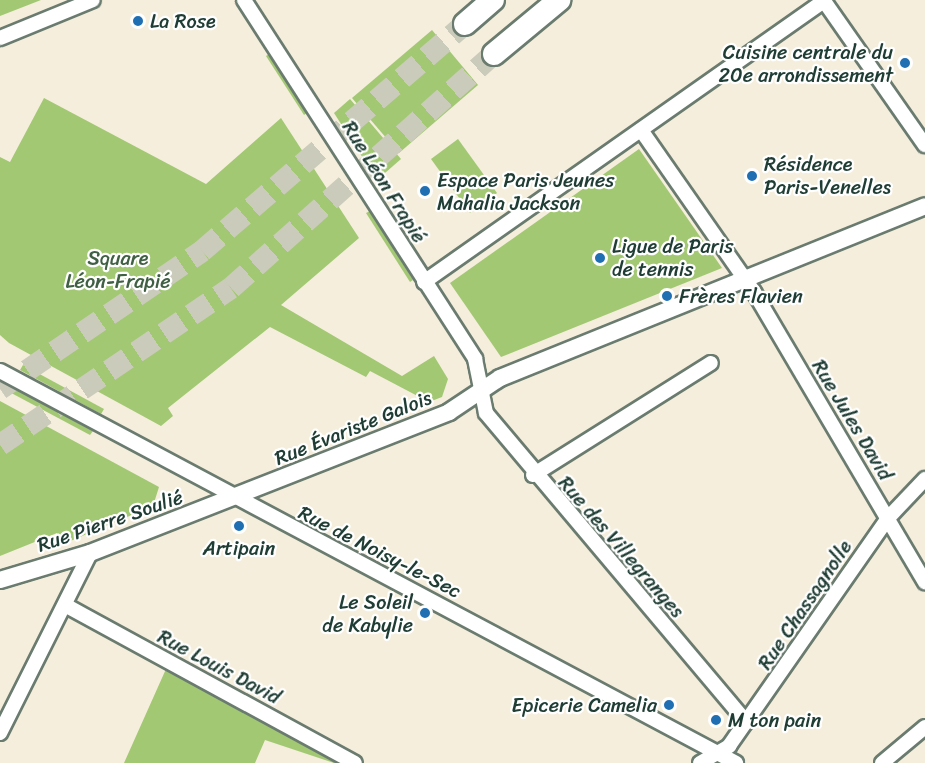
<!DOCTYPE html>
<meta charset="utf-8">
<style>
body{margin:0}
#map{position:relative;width:925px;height:763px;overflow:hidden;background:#f5eedc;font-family:Sriracha,sans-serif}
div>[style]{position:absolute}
.green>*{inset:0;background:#a2c873}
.trunk-tunnel>*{height:22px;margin-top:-11px;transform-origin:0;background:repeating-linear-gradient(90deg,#cacbba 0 22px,transparent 0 33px)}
.roads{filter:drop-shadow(2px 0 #6a7b6f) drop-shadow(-2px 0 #6a7b6f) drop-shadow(0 2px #6a7b6f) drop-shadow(0 -2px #6a7b6f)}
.minor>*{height:14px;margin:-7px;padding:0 7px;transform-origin:7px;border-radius:7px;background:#fff}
.tertiary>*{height:16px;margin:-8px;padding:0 8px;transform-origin:8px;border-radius:8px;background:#fff}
.trunk>*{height:22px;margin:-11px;padding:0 11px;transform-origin:11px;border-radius:11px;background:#fff}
.dots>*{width:16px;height:16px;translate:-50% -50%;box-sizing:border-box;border:3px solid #fff;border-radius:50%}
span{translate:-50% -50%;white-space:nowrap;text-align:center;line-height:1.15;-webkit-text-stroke:4.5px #fff;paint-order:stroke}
.poi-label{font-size:20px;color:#1f3d34}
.left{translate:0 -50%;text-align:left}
.right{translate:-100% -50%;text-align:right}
.street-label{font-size:20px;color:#1f3d34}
.park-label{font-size:20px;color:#406044}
</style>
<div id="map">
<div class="green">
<div style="clip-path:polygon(0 0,41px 0,0 16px)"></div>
<div style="clip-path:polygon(432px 30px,478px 85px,399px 153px,352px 98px)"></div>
<div style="clip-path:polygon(269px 54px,307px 113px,304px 115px,266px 56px)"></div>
<div style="clip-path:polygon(44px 98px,206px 184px,281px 118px,359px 238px,281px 305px,402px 376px,434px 356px,448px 379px,442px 397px,429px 402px,370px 371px,366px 377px,270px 327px,168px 408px,173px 416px,161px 426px,9px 343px,0 335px,0 157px,10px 162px)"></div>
<div style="clip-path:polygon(350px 99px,401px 159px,377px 180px,334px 113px)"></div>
<div style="clip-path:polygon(458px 139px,497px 193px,470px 213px,431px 159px)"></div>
<div style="clip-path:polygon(639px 149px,722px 268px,501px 357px,450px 283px)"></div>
<div style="clip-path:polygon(370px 211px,413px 280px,410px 282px,366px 213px)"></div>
<div style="clip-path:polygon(23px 365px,104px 409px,101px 414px,20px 370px)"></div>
<div style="clip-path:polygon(0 381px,93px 431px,90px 435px,0 387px)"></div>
<div style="clip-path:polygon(0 401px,159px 487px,153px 506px,61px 545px,57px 533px,0 556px)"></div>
<div style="clip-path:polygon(166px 669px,334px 762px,334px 763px,265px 740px,255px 763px,124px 763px)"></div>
</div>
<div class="trunk-tunnel">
<div style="left:0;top:389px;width:245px;rotate:-34.3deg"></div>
<div style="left:202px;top:251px;width:347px;rotate:-40.8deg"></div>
<div style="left:0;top:445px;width:279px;rotate:-34.2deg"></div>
<div style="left:231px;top:288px;width:352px;rotate:-41.7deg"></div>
</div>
<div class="roads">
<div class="minor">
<div style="left:244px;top:0;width:427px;rotate:57.2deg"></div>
<div style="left:475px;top:359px;width:55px;rotate:78.5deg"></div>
<div style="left:486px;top:413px;width:404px;rotate:49.9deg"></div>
<div style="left:824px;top:1px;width:176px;rotate:55deg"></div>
<div style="left:0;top:38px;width:100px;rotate:-22.2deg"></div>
<div style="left:641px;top:130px;width:198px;rotate:55.1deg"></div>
<div style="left:754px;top:292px;width:337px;rotate:59.5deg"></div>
<div style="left:424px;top:282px;width:490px;rotate:-35.1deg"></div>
<div style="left:0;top:371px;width:834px;rotate:28.04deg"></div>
<div style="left:533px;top:475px;width:210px;rotate:-32.2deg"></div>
<div style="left:65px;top:605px;width:330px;rotate:28.6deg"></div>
<div style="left:0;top:733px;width:201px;rotate:-63.4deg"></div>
<div style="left:700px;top:763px;width:34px;rotate:-30deg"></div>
<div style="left:729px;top:746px;width:278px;rotate:-55.1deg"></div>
<div style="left:888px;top:518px;width:54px;rotate:-46.5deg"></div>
<div style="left:882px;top:763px;width:56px;rotate:-39.9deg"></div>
</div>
<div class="tertiary">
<div style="left:0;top:580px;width:94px;rotate:-16.7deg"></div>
<div style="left:90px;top:553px;width:386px;rotate:-21.4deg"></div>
<div style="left:449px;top:412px;width:61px;rotate:-33.7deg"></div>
<div style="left:500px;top:378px;width:458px;rotate:-22deg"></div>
</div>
<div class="trunk">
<div style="left:465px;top:24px;width:37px;rotate:-41deg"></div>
<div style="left:494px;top:54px;width:85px;rotate:-39.7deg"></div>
</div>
</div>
<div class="dots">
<div style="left:138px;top:21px;background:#1f6fb2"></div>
<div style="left:905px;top:63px;background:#1f6fb2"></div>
<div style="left:752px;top:176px;background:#1f6fb2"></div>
<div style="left:425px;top:191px;background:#1f6fb2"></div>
<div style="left:600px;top:258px;background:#1f6fb2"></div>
<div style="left:667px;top:296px;background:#1f6fb2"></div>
<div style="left:239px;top:526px;background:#1f6fb2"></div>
<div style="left:425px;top:613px;background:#1f6fb2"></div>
<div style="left:669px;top:705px;background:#1f6fb2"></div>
<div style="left:716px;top:720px;background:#1f6fb2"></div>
</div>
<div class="poi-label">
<span class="left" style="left:150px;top:21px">La Rose</span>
<span class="right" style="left:893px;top:64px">Cuisine centrale du<br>20e arrondissement</span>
<span class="left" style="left:764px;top:176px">Résidence<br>Paris-Venelles</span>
<span class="left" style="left:437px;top:192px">Espace Paris Jeunes<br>Mahalia Jackson</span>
<span class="left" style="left:612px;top:258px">Ligue de Paris<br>de tennis</span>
<span class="left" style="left:679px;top:296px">Frères Flavien</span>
<span style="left:239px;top:548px">Artipain</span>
<span class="right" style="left:413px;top:614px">Le Soleil<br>de Kabylie</span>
<span class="right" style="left:657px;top:705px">Epicerie Camelia</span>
<span class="left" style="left:728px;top:720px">M ton pain</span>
</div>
<div class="street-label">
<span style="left:384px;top:182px;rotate:58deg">Rue Léon Frapié</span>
<span style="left:852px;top:420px;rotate:59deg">Rue Jules David</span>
<span style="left:353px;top:428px;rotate:-22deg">Rue Évariste Galois</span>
<span style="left:110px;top:521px;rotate:-19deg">Rue Pierre Soulié</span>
<span style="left:621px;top:547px;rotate:49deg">Rue des Villegranges</span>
<span style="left:380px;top:552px;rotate:27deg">Rue de Noisy-le-Sec</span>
<span style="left:805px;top:605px;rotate:-56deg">Rue Chassagnolle</span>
<span style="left:219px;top:667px;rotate:28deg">Rue Louis David</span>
</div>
<div class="park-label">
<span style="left:118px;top:270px">Square<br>Léon-Frapié</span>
</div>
</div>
